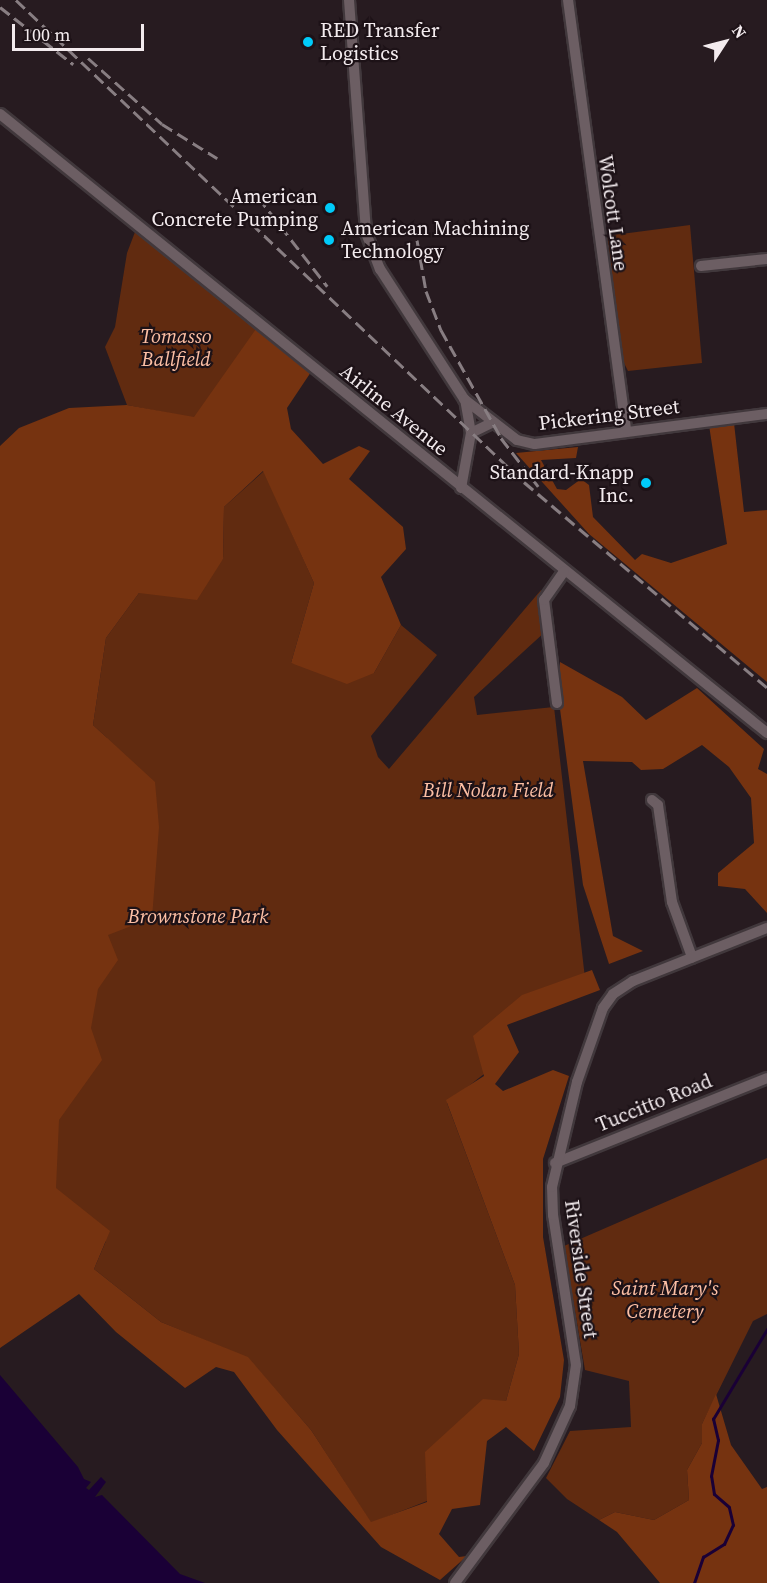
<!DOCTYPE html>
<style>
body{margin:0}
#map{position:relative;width:767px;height:1583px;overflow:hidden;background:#271b20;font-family:"Source Serif 4",serif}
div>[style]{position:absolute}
.green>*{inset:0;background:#612b10}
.forest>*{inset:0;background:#763310}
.water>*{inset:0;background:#1a0036}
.stream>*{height:3px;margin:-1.5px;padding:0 1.5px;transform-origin:1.5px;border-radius:1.5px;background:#1a0036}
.roads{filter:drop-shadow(2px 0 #41383c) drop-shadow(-2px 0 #41383c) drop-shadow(0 2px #41383c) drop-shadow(0 -2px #41383c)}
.minor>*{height:10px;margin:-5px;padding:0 5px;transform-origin:5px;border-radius:5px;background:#6c5e63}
.rail>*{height:3px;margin-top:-1.5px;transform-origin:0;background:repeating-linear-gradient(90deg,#887e82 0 12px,transparent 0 18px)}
.dots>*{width:16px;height:16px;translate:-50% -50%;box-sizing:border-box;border:3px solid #1d1217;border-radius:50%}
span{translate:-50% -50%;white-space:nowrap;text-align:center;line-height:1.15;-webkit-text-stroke:4.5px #1d1217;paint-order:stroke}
.poi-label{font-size:20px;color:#f3ebee}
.left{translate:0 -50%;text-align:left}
.right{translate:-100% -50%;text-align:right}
.street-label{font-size:20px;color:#f3ebee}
.park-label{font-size:20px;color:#fdbfa4;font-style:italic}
.north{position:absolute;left:695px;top:12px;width:60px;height:60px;-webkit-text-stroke:4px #1d1217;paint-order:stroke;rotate:54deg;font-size:16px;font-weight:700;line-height:24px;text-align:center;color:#f3ebee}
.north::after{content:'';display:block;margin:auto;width:21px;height:27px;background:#f3ebee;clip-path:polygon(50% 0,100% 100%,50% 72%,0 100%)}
.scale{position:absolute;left:12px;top:24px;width:132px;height:27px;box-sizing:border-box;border:3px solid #f3ebee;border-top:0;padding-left:8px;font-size:18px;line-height:21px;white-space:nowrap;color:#f3ebee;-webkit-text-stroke:4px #1d1217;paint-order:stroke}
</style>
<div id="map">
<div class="green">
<div style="clip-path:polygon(690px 225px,702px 363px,628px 371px,622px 359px,606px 236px)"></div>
<div style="clip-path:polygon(135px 232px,256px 329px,289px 355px,194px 418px,127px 405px,105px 347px,115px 327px,127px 253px)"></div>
<div style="clip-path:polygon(264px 471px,314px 583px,291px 663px,374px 673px,401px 625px,437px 655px,371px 736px,378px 757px,389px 769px,541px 590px,546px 631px,474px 697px,477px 715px,554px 707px,586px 987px,501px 1020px,498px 1063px,447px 1103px,515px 1285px,519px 1354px,506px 1401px,427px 1501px,371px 1523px,311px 1430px,248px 1358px,161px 1322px,94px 1269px,106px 1241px,0 1325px,107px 738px,93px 725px,106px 638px,139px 593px,223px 559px,224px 507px)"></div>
<div style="clip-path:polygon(767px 1158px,767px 1314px,753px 1321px,702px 1424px,702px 1443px,687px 1470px,689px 1500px,654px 1520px,615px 1512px,599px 1520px,567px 1499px,546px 1478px,570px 1431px,631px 1427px,629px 1381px,585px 1370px,564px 1246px)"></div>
</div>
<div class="forest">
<div style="clip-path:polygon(256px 329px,311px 372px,287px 408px,291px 429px,323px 464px,359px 446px,370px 451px,349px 479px,403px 527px,406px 549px,381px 577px,401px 625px,374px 673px,347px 684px,291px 663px,314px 583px,263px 471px,224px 507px,223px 559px,197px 600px,139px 593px,106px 638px,93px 725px,155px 782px,159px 827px,152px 918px,108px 935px,118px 960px,98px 989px,91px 1028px,102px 1060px,59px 1120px,56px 1188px,110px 1231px,94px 1269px,161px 1322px,248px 1357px,311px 1430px,371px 1522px,427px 1502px,425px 1452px,483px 1399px,506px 1401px,519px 1354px,515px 1285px,446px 1100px,484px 1076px,473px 1036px,522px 995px,592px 970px,600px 990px,507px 1025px,519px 1052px,495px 1084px,503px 1091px,553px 1070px,569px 1076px,543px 1159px,543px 1237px,564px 1360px,560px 1397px,534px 1451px,506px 1427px,487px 1441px,480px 1505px,452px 1509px,439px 1534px,459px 1557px,467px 1556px,440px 1580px,381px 1547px,277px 1430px,234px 1372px,216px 1367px,185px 1388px,116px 1332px,79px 1294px,0 1348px,0 446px,19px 428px,69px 408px,127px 405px,194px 417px)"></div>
<div style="clip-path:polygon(734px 423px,744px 512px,767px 510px,767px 682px,589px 534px,516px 453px,578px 447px,576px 458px,541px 460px,557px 489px,566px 490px,581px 479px,589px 485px,593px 517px,635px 560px,642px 554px,671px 563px,727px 544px,709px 425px)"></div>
<div style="clip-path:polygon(560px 662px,622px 697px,646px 720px,697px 688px,764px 749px,758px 769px,767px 774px,767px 913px,745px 889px,718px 886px,718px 873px,754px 843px,751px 798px,729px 767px,702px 745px,663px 769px,641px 770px,632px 762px,583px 761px,613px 936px,643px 951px,609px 964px,583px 885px,560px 709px)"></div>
<div style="clip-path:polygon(716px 1394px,731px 1445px,762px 1489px,767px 1487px,767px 1583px,660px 1583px,617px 1532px,599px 1520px,615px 1512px,654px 1520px,689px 1500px,687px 1470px,702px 1443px,702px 1424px)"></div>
</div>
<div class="water">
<div style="clip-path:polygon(0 1375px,78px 1467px,84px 1479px,91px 1482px,86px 1488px,89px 1490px,101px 1477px,106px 1482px,95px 1497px,102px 1495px,180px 1574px,205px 1583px,0 1583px)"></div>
</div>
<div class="stream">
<div style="left:694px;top:1583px;width:28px;rotate:-71deg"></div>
<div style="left:703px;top:1557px;width:25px;rotate:-32deg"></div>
<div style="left:724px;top:1544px;width:21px;rotate:-65deg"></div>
<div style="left:733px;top:1525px;width:18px;rotate:-103deg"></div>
<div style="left:729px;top:1507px;width:20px;rotate:-139deg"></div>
<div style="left:714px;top:1494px;width:18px;rotate:-99deg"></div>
<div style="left:711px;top:1476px;width:37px;rotate:-79deg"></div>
<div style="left:718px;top:1440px;width:22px;rotate:-103deg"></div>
<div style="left:713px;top:1419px;width:105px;rotate:-59deg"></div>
</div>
<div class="roads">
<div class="minor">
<div style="left:349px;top:0;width:234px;rotate:85.8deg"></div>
<div style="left:366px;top:233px;width:39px;rotate:69deg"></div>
<div style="left:380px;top:269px;width:155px;rotate:57.1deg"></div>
<div style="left:464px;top:399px;width:67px;rotate:37.7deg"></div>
<div style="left:517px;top:440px;width:18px;rotate:13deg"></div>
<div style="left:535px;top:444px;width:234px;rotate:-7.4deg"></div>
<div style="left:568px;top:0;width:435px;rotate:82.3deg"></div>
<div style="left:0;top:114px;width:986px;rotate:38.9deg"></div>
<div style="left:701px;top:266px;width:66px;rotate:-6.1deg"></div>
<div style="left:471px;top:433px;width:25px;rotate:-26deg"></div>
<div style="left:461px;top:488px;width:56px;rotate:-79.7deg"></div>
<div style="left:471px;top:433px;width:34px;rotate:-100deg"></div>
<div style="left:557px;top:703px;width:104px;rotate:-97.2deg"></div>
<div style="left:544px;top:600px;width:35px;rotate:-55deg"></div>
<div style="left:652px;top:800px;width:8px;rotate:40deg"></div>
<div style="left:658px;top:805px;width:98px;rotate:81.8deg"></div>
<div style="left:672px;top:902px;width:59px;rotate:70deg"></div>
<div style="left:555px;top:1163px;width:228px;rotate:-21.8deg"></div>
<div style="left:455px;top:1583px;width:149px;rotate:-53.4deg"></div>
<div style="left:544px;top:1463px;width:63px;rotate:-65.5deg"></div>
<div style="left:570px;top:1406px;width:41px;rotate:-81.7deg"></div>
<div style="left:576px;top:1365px;width:152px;rotate:-98.7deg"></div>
<div style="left:553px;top:1215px;width:28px;rotate:-92deg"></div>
<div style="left:552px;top:1187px;width:108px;rotate:-76.6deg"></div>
<div style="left:577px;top:1082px;width:78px;rotate:-70.6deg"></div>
<div style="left:603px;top:1008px;width:17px;rotate:-54deg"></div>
<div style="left:613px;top:994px;width:24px;rotate:-33deg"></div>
<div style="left:633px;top:981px;width:144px;rotate:-21.6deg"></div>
</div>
</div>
<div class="rail">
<div style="left:16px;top:0;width:700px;rotate:43.5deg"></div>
<div style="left:524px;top:482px;width:318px;rotate:40.2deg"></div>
<div style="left:0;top:7px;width:93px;rotate:38deg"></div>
<div style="left:88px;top:58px;width:99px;rotate:41.7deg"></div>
<div style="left:162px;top:124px;width:65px;rotate:31.7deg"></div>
<div style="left:258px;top:197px;width:113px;rotate:52.2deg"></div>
<div style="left:417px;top:240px;width:52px;rotate:80deg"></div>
<div style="left:426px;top:291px;width:42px;rotate:69deg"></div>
<div style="left:441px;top:330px;width:124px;rotate:60.9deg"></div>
<div style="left:501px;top:438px;width:61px;rotate:52.4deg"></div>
</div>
<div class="dots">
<div style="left:308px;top:42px;background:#00cbf9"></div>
<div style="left:330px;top:208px;background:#00cbf9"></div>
<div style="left:329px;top:240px;background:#00cbf9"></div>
<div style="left:646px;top:483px;background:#00cbf9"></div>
</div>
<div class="poi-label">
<span class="left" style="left:320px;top:42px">RED Transfer<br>Logistics</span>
<span class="right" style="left:318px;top:208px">American<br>Concrete Pumping</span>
<span class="left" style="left:341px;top:240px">American Machining<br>Technology</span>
<span class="right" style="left:634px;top:484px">Standard-Knapp<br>Inc.</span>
</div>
<div class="street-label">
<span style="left:613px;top:213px;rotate:82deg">Wolcott Lane</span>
<span style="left:394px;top:410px;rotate:39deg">Airline Avenue</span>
<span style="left:609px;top:415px;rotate:-7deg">Pickering Street</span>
<span style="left:654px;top:1103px;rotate:-22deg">Tuccitto Road</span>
<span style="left:581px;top:1269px;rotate:82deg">Riverside Street</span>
</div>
<div class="park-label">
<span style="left:176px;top:348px">Tomasso<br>Ballfield</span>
<span style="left:488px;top:790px">Bill Nolan Field</span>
<span style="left:198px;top:916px">Brownstone Park</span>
<span style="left:665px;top:1300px">Saint Mary's<br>Cemetery</span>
</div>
<div class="north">N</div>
<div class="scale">100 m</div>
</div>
